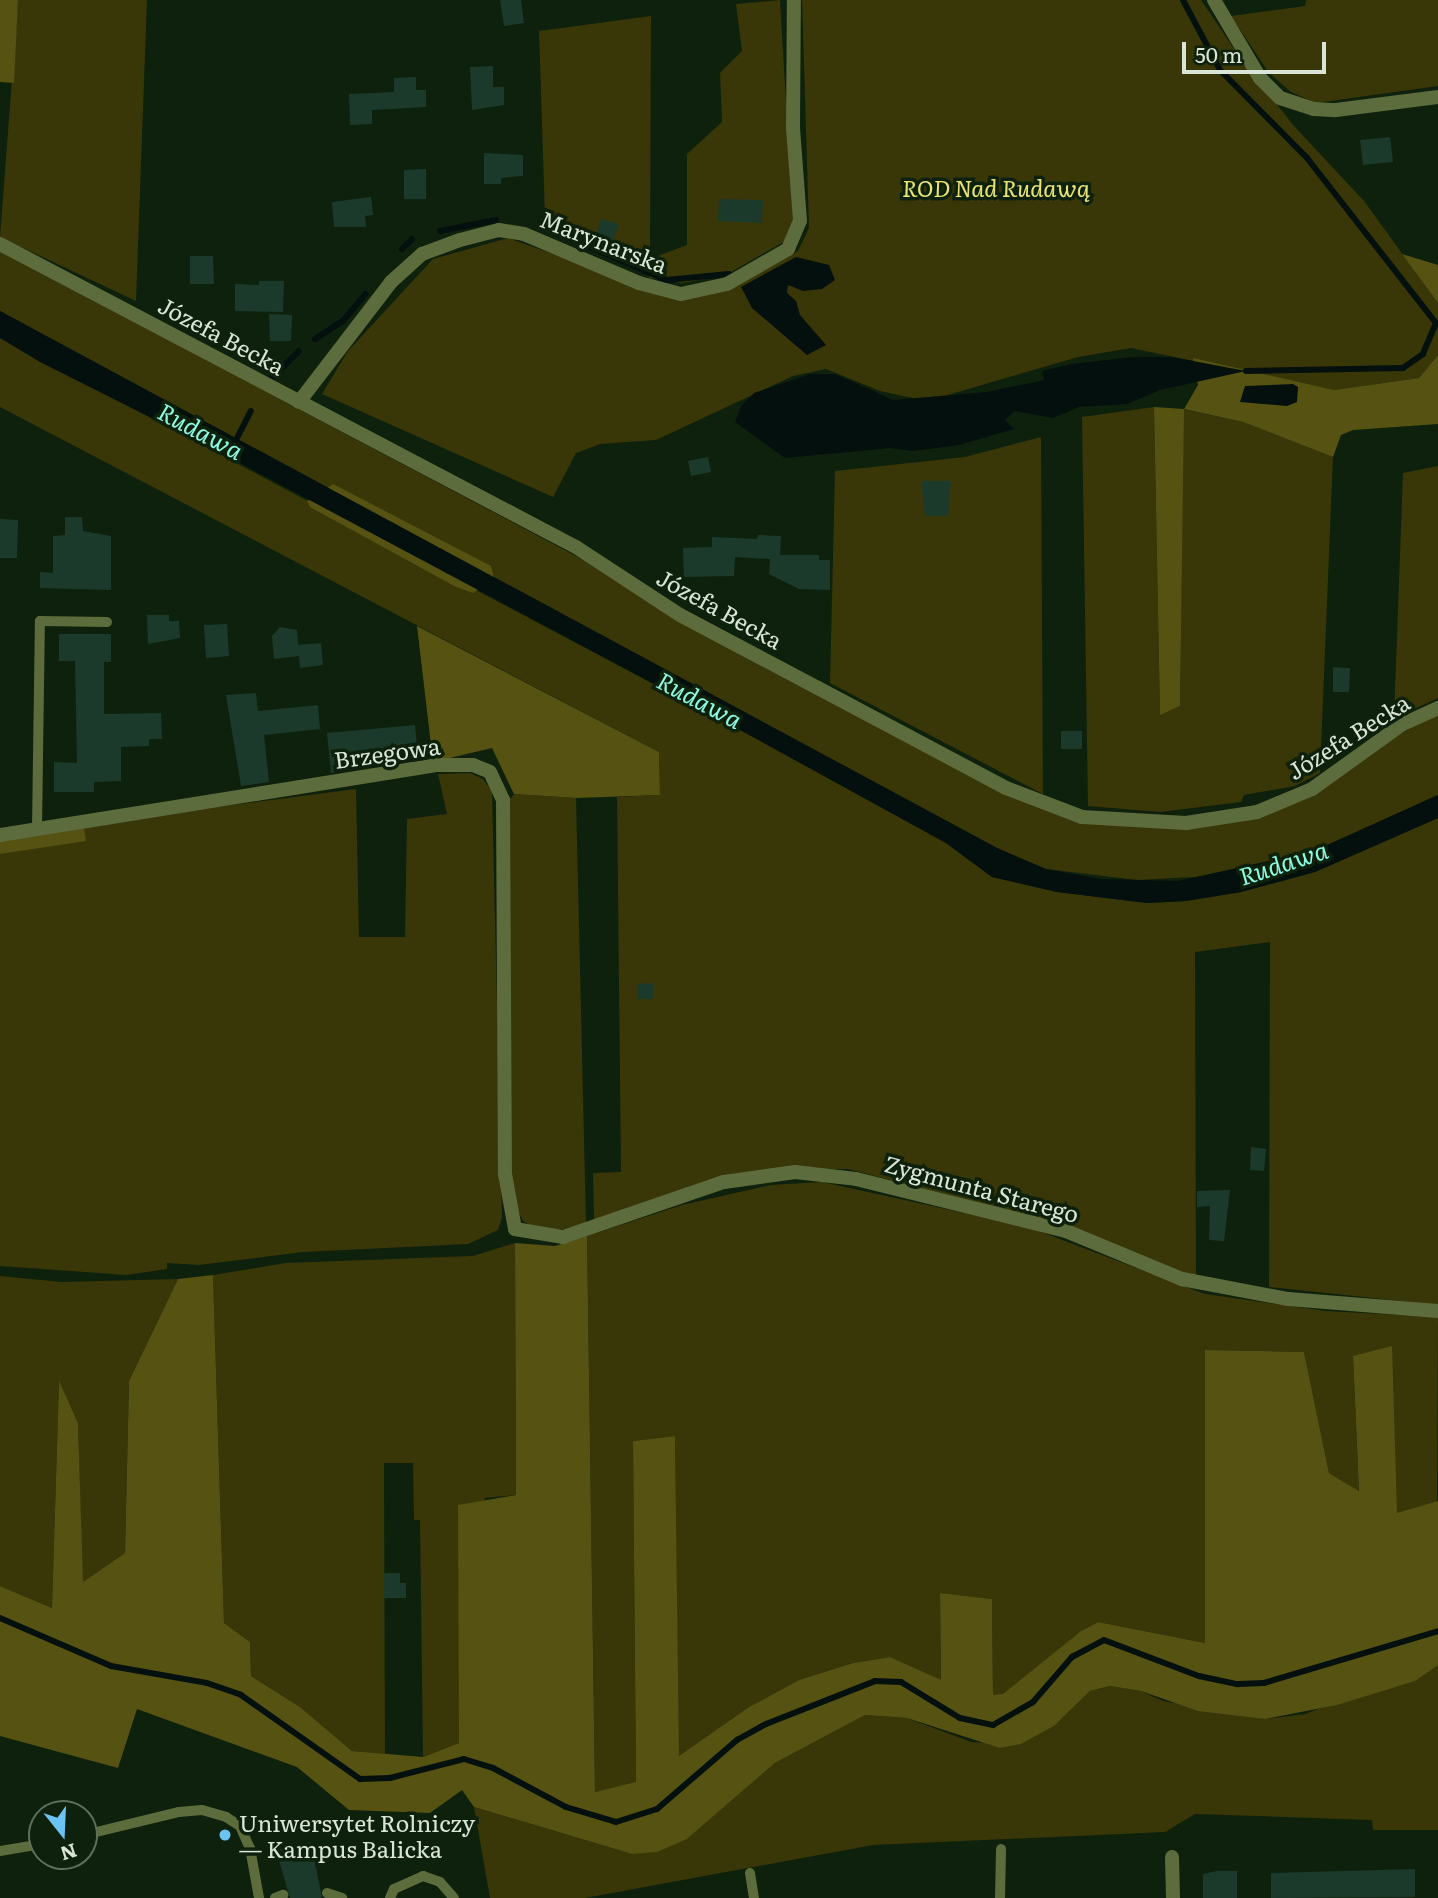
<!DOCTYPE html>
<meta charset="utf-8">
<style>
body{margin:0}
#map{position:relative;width:1438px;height:1898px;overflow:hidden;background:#0e210c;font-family:Literata,serif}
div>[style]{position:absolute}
.green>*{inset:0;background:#393608}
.forest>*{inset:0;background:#565212}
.water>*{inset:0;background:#04100e}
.stream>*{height:6px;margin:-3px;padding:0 3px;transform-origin:3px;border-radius:3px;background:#04100e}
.building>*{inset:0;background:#1c3a2b}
.service>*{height:10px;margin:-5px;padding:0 5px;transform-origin:5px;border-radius:5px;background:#5c6c3c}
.minor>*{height:14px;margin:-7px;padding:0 7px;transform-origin:7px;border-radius:7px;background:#5c6c3c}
.dots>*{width:19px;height:19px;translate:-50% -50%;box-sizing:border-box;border:4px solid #0e210c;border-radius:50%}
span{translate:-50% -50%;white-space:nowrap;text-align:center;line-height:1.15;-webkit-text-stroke:7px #0e210c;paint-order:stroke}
.park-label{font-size:23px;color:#eae476;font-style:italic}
.street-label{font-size:23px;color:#d9e5d7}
.poi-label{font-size:23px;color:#d9e5d7}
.left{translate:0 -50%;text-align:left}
.water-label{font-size:24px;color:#8efae4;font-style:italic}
.north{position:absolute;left:28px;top:1800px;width:70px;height:70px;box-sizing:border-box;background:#0e210c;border:2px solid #5f6f5d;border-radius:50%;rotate:162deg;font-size:19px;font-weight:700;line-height:28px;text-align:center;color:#d9e5d7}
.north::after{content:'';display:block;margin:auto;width:24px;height:32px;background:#6bc3f2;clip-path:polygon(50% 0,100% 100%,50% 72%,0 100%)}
.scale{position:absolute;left:1182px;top:42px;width:144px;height:32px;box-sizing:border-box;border:4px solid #d9e5d7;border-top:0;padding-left:9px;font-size:21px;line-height:24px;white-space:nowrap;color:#d9e5d7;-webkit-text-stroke:5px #0e210c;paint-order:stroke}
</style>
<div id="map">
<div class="green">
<div style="clip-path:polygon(18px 0,147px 0,136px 301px,0 237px)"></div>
<div style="clip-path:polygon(780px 0,793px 221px,787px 240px,724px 276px,681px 283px,649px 278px,649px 265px,545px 218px,539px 31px,651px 16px,650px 259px,687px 245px,687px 154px,722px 122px,720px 73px,742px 51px,736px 4px)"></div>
<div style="clip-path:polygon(802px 0,1201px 0,1241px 59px,1294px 126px,1364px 201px,1438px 303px,1438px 355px,1419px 378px,1334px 390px,1131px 348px,1078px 357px,927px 401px,880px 391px,826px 369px,793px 376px,656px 440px,600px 444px,576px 453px,553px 497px,322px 394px,348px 351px,433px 259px,508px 238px,683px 300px,743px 282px,798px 251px,809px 228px)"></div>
<div style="clip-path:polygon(1306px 0,1438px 0,1438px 86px,1316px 103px,1291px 92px,1269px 73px,1231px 16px,1305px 6px)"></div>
<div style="clip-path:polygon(0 251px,1071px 818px,1251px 817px,1438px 713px,1438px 795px,1314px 851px,1215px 876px,1137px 880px,1046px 869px,997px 848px,0 311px)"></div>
<div style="clip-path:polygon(0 338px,742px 731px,946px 843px,992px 877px,1057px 892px,1147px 903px,1186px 901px,1241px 892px,1315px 872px,1438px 818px,1438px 1305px,1269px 1287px,1270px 942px,1195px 952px,1196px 1278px,1072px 1227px,848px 1169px,786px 1170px,594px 1220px,593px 1173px,621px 1172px,617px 797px,660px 795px,659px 752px,0 407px)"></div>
<div style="clip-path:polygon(1154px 407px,1160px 714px,1180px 706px,1183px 409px,1243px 422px,1333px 457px,1320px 773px,1295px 786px,1244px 795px,1241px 802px,1160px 812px,1088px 806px,1082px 417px)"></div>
<div style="clip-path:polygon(1041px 437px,1043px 794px,830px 683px,835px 471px,965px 457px)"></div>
<div style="clip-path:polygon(1438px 466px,1438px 698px,1394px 718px,1403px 473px)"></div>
<div style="clip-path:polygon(470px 773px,483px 779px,492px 791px,502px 1217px,498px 1230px,468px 1244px,303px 1252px,199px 1265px,167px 1263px,167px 1269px,126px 1275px,0 1266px,0 835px,356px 789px,359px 937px,405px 937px,407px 819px,447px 814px,438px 774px)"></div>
<div style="clip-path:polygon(514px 794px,576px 798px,586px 1223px,564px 1229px,539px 1230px,523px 1221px,516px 1207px,511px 1170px,506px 824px,507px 803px)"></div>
<div style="clip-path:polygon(822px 1182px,1028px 1227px,1205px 1294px,1326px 1311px,1438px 1317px,1437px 1505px,1397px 1514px,1353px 1357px,1359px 1491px,1329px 1473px,1304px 1352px,1205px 1350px,1205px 1643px,1098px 1622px,1081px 1631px,1003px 1695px,993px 1695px,992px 1599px,940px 1593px,941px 1681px,890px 1657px,853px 1663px,799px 1680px,749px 1707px,678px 1757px,675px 1436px,633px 1441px,636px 1783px,595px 1792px,587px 1236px,682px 1205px,771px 1185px)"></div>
<div style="clip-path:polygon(515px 1243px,516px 1495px,485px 1498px,461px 1683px,459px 1743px,423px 1757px,420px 1520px,414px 1520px,413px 1463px,384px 1463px,385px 1754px,352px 1751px,300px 1707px,251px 1676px,250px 1642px,224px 1623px,213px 1275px,286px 1263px,473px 1256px)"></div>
<div style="clip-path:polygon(0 1276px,62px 1282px,178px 1279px,129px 1381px,125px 1553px,82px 1583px,78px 1423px,59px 1383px,52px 1608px,0 1586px)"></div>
<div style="clip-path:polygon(1438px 1664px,1438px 1830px,1373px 1830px,1372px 1820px,1195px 1814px,1165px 1832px,873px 1845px,585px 1898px,490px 1898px,474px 1807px,632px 1854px,687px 1839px,775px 1763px,865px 1715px,907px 1718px,971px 1742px,1021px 1744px,1054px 1726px,1090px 1691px,1111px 1686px,1141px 1691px,1163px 1701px,1265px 1719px,1305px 1714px)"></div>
</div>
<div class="forest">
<div style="clip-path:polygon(0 0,18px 0,14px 83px,0 82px)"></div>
<div style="clip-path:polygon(1402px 254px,1438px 265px,1438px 303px)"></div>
<div style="clip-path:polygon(1438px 355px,1438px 424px,1353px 430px,1341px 435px,1333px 457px,1243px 422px,1184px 409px,1180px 706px,1160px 715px,1154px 407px,1184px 409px,1198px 385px,1193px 358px,1334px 390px,1419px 378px)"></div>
<div style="clip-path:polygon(333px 484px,491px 566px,494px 578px,473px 593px,456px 587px,310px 507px,307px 501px)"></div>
<div style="clip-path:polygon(417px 626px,659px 752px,660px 795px,576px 798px,514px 794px,492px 748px,433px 762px)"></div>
<div style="clip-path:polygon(84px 828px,86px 841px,0 854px,0 841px)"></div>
<div style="clip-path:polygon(587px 1236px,595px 1792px,636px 1782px,633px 1441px,675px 1436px,679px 1756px,749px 1707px,799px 1680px,853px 1663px,890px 1657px,941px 1680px,940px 1593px,992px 1599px,993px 1695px,1003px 1694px,1081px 1631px,1098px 1622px,1205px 1643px,1205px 1350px,1304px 1352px,1329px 1473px,1359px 1491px,1353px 1356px,1392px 1346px,1397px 1513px,1438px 1501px,1438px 1665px,1415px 1681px,1337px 1705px,1265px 1719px,1198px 1711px,1141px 1691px,1110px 1686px,1090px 1691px,1054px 1726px,1021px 1744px,1000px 1748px,907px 1718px,865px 1715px,775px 1763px,687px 1839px,657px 1852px,632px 1854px,474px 1807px,462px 1790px,430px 1813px,349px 1810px,297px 1767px,137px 1709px,118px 1768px,0 1736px,0 1586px,52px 1608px,59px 1381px,78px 1423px,83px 1582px,125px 1553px,129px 1381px,178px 1279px,213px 1275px,224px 1623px,250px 1642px,251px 1676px,300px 1707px,352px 1751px,423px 1757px,459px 1743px,458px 1505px,516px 1495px,515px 1243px,555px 1246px)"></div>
</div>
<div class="water">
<div style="clip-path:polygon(796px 257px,829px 265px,835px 280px,822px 289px,803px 291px,788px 285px,787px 293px,796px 301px,800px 315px,826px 345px,807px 355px,752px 308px,741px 287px)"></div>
<div style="clip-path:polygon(0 311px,997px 848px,1046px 869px,1101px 879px,1178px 881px,1314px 851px,1438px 795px,1438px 818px,1315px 872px,1241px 892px,1186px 901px,1147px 903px,1057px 892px,992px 877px,946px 843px,742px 731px,227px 456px,40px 362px,0 338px)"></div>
<div style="clip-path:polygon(1132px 357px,1172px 357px,1246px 371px,1160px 390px,1127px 404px,1079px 407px,1053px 418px,1015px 411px,1005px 420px,1014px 429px,959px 445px,913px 451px,890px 448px,785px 458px,735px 422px,742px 405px,754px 393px,810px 374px,835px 374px,893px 400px,987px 392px,1044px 380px,1042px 371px,1072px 364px)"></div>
<div style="clip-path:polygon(1293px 384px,1298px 387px,1297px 402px,1287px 406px,1240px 402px,1245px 386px)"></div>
</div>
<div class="stream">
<div style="left:1183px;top:0;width:79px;rotate:62.1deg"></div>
<div style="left:1220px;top:70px;width:124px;rotate:45.3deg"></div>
<div style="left:1307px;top:158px;width:209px;rotate:52deg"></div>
<div style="left:1436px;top:323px;width:34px;rotate:113deg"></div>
<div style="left:1423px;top:354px;width:24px;rotate:145deg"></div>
<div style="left:1403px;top:368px;width:157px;rotate:178.9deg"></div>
<div style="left:542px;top:225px;width:34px;rotate:26deg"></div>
<div style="left:440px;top:231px;width:57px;rotate:-11.1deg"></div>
<div style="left:590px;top:247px;width:83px;rotate:23.5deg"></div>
<div style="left:666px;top:280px;width:63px;rotate:-5.4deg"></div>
<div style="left:402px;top:249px;width:14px;rotate:-45deg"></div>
<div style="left:315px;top:339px;width:33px;rotate:-33deg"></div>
<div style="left:343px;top:321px;width:35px;rotate:-50deg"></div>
<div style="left:269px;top:381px;width:42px;rotate:-45deg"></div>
<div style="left:234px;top:444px;width:37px;rotate:-63deg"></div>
<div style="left:0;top:1618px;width:121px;rotate:23.4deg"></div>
<div style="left:111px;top:1666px;width:97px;rotate:10deg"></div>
<div style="left:207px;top:1683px;width:36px;rotate:19deg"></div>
<div style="left:241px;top:1695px;width:146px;rotate:35.2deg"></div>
<div style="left:360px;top:1779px;width:30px;rotate:-2deg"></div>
<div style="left:390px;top:1778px;width:76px;rotate:-14.4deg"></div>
<div style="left:464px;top:1759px;width:30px;rotate:17deg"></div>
<div style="left:493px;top:1768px;width:83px;rotate:28.1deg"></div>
<div style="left:566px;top:1807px;width:52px;rotate:16.7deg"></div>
<div style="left:616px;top:1822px;width:43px;rotate:-17.6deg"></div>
<div style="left:657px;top:1809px;width:106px;rotate:-40.8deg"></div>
<div style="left:737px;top:1740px;width:33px;rotate:-29deg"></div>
<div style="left:766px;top:1724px;width:117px;rotate:-21.5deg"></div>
<div style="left:875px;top:1681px;width:26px;rotate:2deg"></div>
<div style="left:901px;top:1682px;width:69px;rotate:31.4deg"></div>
<div style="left:960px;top:1718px;width:34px;rotate:12deg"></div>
<div style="left:993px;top:1725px;width:46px;rotate:-29.9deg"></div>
<div style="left:1033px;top:1702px;width:60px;rotate:-49.1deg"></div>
<div style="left:1072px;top:1657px;width:36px;rotate:-28deg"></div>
<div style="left:1104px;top:1640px;width:102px;rotate:20.8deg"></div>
<div style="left:1199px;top:1676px;width:40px;rotate:12deg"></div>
<div style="left:1238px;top:1684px;width:26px;rotate:-2deg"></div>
<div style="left:1264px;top:1683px;width:182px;rotate:-16.6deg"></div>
</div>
<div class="building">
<div style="clip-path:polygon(500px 0,521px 0,524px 23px,504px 26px)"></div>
<div style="clip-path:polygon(493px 66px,493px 87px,504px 87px,504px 105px,472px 110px,470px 67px)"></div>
<div style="clip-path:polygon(416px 77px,416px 90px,426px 90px,426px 107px,372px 110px,372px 124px,350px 125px,349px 94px,394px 92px,394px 78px)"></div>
<div style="clip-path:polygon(1390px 137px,1393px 162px,1363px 165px,1360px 140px)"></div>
<div style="clip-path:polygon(484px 153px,523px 155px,523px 176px,501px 178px,501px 184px,484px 184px)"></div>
<div style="clip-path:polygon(426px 169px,426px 199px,404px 199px,404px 170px)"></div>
<div style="clip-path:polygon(371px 197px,373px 215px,365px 216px,366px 227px,334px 227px,332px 202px)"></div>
<div style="clip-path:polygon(719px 199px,763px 200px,762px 223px,718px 221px)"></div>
<div style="clip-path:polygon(601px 219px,619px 224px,613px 241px,596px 236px)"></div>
<div style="clip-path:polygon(190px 256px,213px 256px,214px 284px,190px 284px)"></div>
<div style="clip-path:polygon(259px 281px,284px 281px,283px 312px,235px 311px,235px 284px,259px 285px)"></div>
<div style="clip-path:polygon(269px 314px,292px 315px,291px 341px,270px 341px)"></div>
<div style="clip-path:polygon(708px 457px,711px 472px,691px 476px,688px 461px)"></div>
<div style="clip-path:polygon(921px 481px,951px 481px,948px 516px,925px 516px)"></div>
<div style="clip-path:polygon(65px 517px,82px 517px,83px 531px,111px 536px,111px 590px,40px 588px,40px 572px,53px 573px,53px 536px,65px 535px)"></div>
<div style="clip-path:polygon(0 519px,18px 520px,17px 558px,0 558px)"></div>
<div style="clip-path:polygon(758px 535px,781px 536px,780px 555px,819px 555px,819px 560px,830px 560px,830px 590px,799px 589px,769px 574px,770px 559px,735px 557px,734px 576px,684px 577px,683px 548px,712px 547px,712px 537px,757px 539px)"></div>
<div style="clip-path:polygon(147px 615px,169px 615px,169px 621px,179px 621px,180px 638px,148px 644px)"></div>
<div style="clip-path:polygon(227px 624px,229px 656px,206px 658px,204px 625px)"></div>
<div style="clip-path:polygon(280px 627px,297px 630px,298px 645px,321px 643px,323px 665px,300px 668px,299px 656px,274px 659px,272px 636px)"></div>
<div style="clip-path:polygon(59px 634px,111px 634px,111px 662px,104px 662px,104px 714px,161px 713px,162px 739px,149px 739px,149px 746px,121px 747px,121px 781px,94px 782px,94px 792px,54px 792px,54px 762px,77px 763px,75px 661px,59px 661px)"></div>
<div style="clip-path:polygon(1333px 667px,1350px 668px,1349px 692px,1333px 692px)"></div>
<div style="clip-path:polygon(256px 693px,258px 711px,318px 705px,320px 729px,264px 735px,269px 782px,241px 786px,226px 695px)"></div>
<div style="clip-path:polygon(415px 725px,417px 746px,399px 748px,391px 757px,358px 760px,359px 768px,331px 773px,327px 733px)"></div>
<div style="clip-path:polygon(1061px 731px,1082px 731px,1082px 749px,1061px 749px)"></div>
<div style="clip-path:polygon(653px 983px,653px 999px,637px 999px,637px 984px)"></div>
<div style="clip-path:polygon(1251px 1147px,1266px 1149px,1264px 1171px,1250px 1170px)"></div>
<div style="clip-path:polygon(1230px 1190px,1224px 1241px,1209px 1240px,1210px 1206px,1197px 1207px,1197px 1191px)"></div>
<div style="clip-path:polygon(384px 1573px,400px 1573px,400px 1583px,406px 1583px,406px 1598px,384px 1598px)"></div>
<div style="clip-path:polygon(311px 1842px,322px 1898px,290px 1898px,276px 1850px)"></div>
<div style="clip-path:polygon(1415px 1869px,1415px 1897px,1271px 1898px,1271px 1873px)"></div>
<div style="clip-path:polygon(1217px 1871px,1237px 1871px,1237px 1898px,1203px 1898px,1203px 1874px)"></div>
</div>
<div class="service">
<div style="left:37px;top:829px;width:208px;rotate:-89.2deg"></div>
<div style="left:40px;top:621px;width:67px;rotate:0.9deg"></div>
<div style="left:84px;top:1835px;width:98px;rotate:-13.6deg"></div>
<div style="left:179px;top:1812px;width:23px;rotate:-5deg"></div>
<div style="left:202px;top:1810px;width:25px;rotate:16deg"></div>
<div style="left:226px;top:1817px;width:17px;rotate:33deg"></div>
<div style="left:240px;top:1826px;width:24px;rotate:66deg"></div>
<div style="left:250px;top:1848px;width:51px;rotate:79.8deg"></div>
<div style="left:0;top:1851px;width:43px;rotate:-9.5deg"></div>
<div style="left:750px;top:1873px;width:25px;rotate:81deg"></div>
<div style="left:327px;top:1893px;width:16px;rotate:18deg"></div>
<div style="left:275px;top:1898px;width:9px;rotate:-21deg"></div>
<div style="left:390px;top:1898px;width:10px;rotate:-66deg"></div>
<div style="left:394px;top:1889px;width:32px;rotate:-24deg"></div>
<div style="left:423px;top:1876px;width:18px;rotate:19deg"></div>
<div style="left:440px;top:1882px;width:21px;rotate:49deg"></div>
<div style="left:1000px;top:1898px;width:49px;rotate:-88.8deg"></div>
</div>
<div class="minor">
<div style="left:1214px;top:0;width:91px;rotate:59.5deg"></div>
<div style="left:1260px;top:78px;width:28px;rotate:45deg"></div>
<div style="left:1280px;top:98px;width:36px;rotate:18deg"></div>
<div style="left:1314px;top:109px;width:22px;rotate:3deg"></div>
<div style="left:1336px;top:110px;width:103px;rotate:-7.3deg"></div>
<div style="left:0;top:244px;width:651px;rotate:27.75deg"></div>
<div style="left:576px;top:547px;width:124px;rotate:33.2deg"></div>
<div style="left:680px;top:615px;width:156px;rotate:27.9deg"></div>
<div style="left:818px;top:688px;width:213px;rotate:28deg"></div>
<div style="left:1006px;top:788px;width:81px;rotate:20.9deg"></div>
<div style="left:1082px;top:817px;width:104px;rotate:3.3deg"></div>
<div style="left:1186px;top:823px;width:72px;rotate:-8.8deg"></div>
<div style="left:1257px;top:812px;width:60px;rotate:-22.7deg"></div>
<div style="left:1312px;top:789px;width:110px;rotate:-35.7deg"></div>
<div style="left:1401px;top:725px;width:41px;rotate:-24.7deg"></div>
<div style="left:299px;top:402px;width:151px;rotate:-52.5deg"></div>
<div style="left:391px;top:282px;width:42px;rotate:-42.1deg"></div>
<div style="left:422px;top:254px;width:40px;rotate:-20.2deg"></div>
<div style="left:460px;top:240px;width:40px;rotate:-14.4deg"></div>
<div style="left:499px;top:230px;width:25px;rotate:9deg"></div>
<div style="left:524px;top:234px;width:125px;rotate:23.1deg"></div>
<div style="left:639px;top:283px;width:43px;rotate:14.7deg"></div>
<div style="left:681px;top:294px;width:47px;rotate:-12.3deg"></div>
<div style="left:727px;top:284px;width:70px;rotate:-29.8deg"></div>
<div style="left:788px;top:249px;width:30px;rotate:-67deg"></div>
<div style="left:800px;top:221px;width:93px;rotate:-94.3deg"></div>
<div style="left:793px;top:128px;width:128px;rotate:-89.6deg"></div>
<div style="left:0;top:835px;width:445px;rotate:-9.1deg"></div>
<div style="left:439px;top:765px;width:34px"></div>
<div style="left:473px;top:765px;width:18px;rotate:22deg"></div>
<div style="left:490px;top:772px;width:31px;rotate:65deg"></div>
<div style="left:503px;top:800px;width:374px;rotate:89.7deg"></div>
<div style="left:505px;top:1174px;width:56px;rotate:79.7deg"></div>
<div style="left:515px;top:1229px;width:49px;rotate:9.5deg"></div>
<div style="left:563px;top:1237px;width:170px;rotate:-18.9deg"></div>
<div style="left:724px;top:1182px;width:72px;rotate:-8deg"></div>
<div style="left:795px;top:1172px;width:61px;rotate:6.5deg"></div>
<div style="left:856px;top:1179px;width:216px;rotate:13.9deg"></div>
<div style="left:1066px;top:1231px;width:126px;rotate:22.5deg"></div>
<div style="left:1182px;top:1279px;width:108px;rotate:10.7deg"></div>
<div style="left:1288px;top:1299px;width:150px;rotate:4.6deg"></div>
<div style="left:1172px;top:1857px;width:41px;rotate:88.6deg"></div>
</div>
<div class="dots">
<div style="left:225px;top:1835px;background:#6bc3f2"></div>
</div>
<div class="park-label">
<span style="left:996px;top:187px">ROD Nad Rudawą</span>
</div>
<div class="street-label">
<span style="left:604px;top:241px;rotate:21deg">Marynarska</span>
<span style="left:222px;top:335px;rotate:28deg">Józefa Becka</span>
<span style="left:720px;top:608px;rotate:29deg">Józefa Becka</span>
<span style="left:1348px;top:736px;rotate:-32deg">Józefa Becka</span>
<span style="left:387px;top:752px;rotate:-8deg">Brzegowa</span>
<span style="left:982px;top:1188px;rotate:15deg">Zygmunta Starego</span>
</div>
<div class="poi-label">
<span class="left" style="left:239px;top:1835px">Uniwersytet Rolniczy<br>— Kampus Balicka</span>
</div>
<div class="water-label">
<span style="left:201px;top:430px;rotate:28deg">Rudawa</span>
<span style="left:700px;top:699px;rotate:28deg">Rudawa</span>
<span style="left:1283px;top:862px;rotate:-18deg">Rudawa</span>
</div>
<div class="north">N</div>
<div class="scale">50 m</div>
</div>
